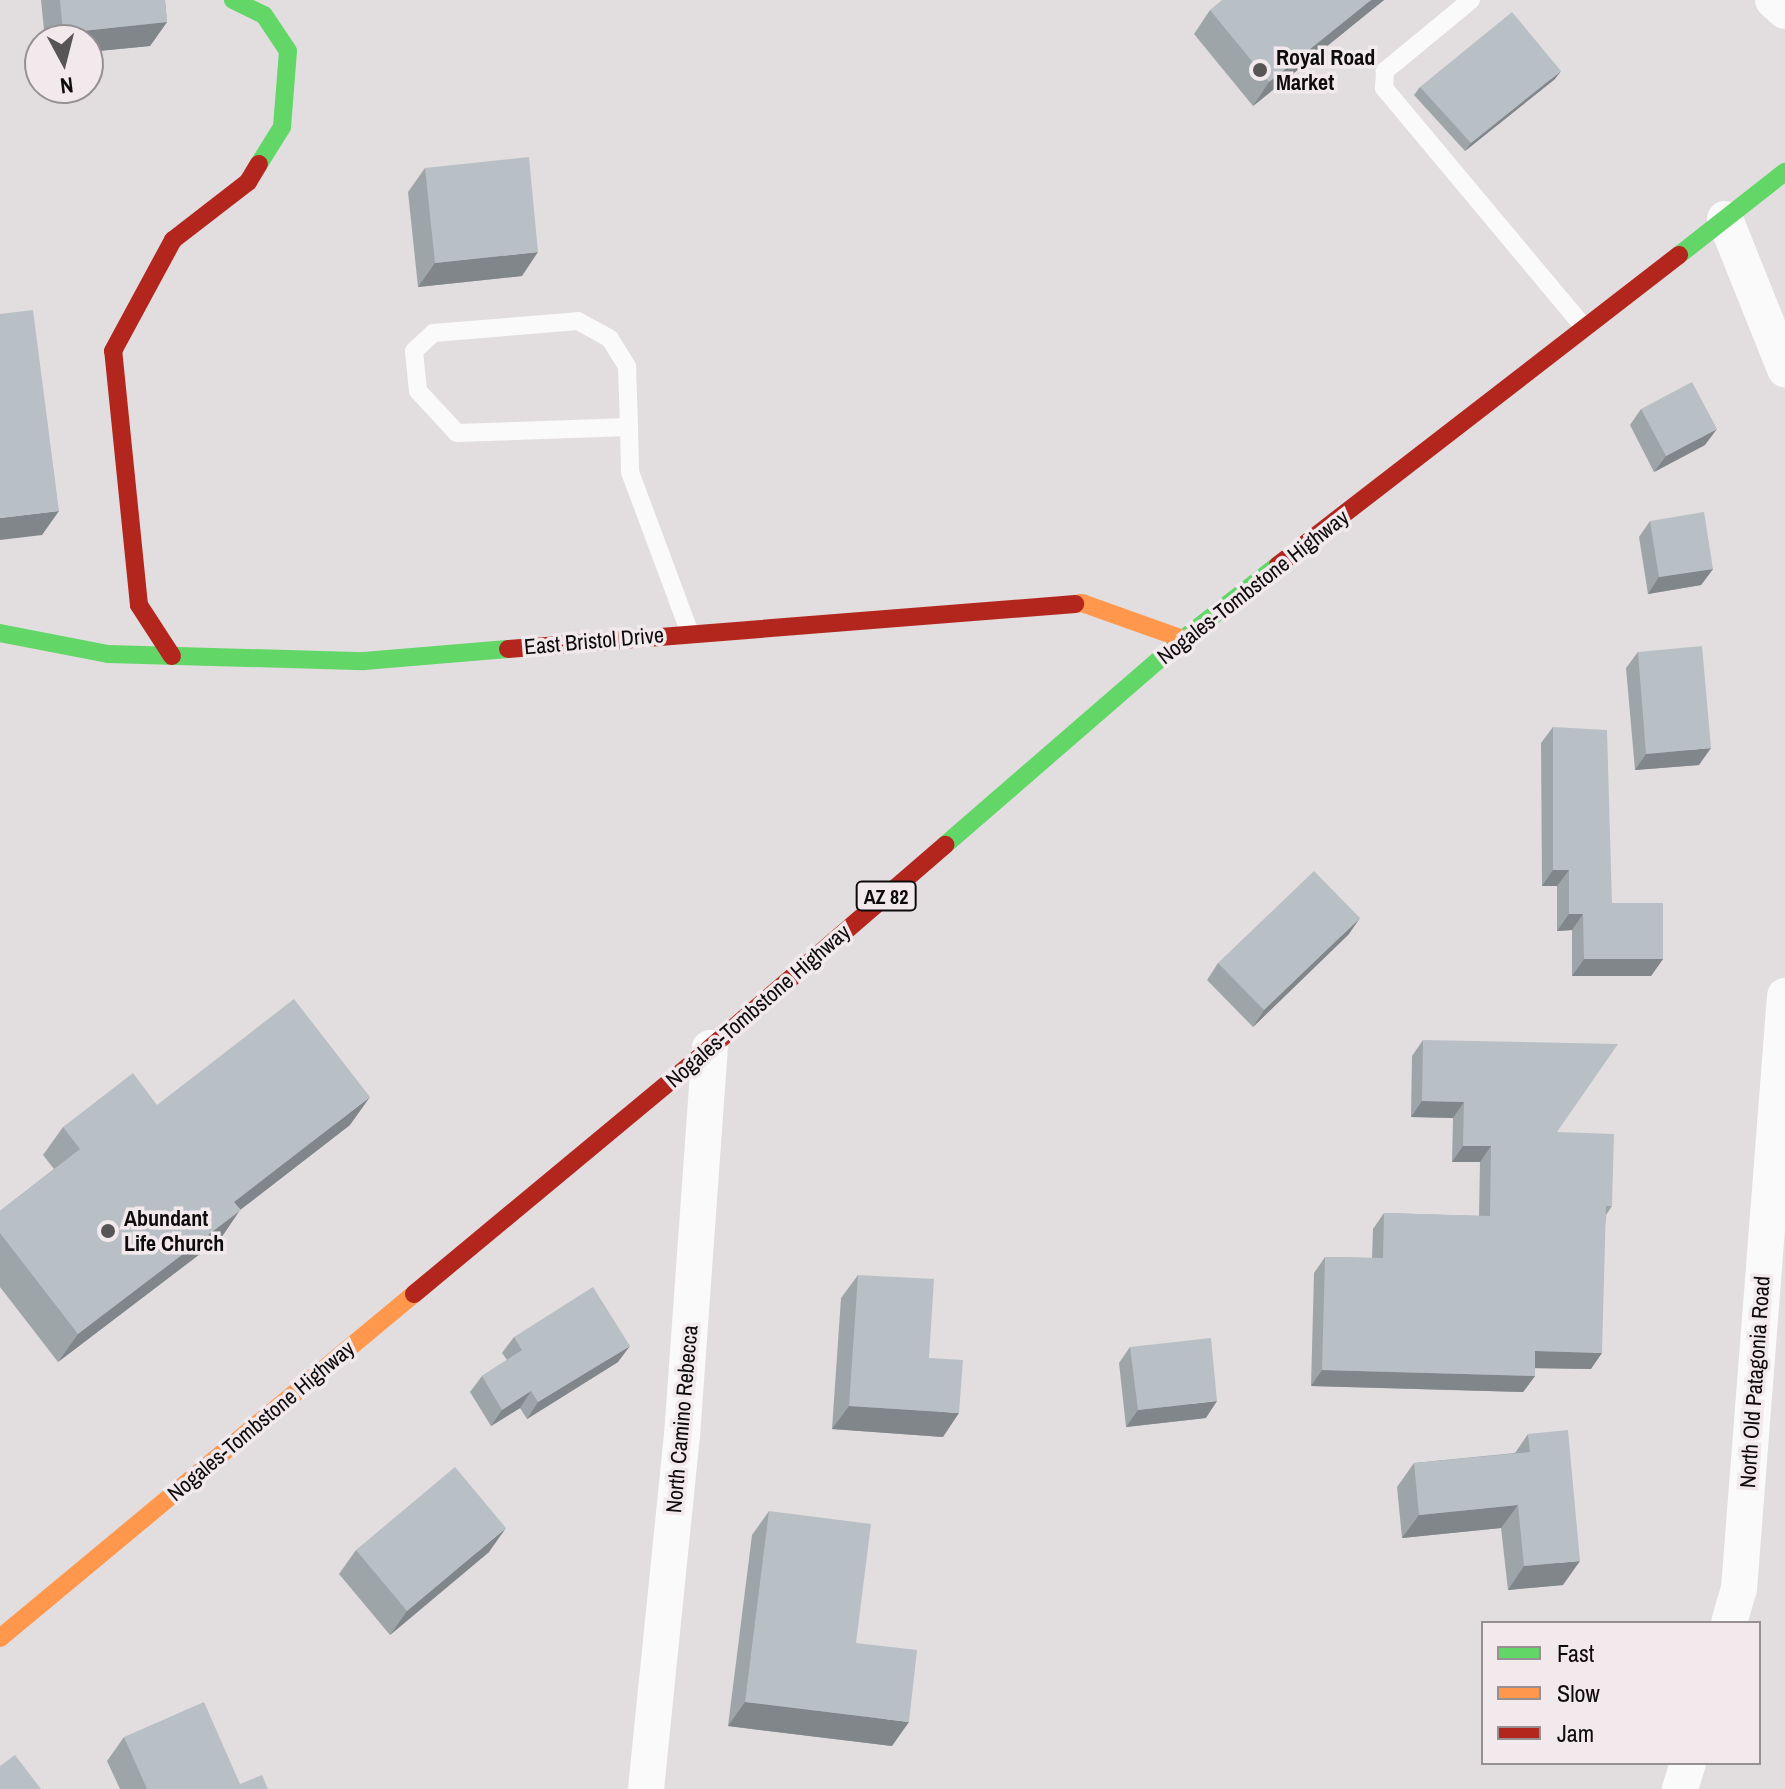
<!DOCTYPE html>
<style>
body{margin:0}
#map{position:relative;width:1785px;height:1789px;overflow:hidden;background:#e2dedf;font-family:"Archivo Narrow",sans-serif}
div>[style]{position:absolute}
.lane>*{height:18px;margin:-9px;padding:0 9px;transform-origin:9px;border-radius:9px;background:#fbfafa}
.street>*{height:36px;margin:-18px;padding:0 18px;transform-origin:18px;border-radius:18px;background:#fbfafa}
.fast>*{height:18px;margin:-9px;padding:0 9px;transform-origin:9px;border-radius:9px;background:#63d668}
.slow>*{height:18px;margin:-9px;padding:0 9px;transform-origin:9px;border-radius:9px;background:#ff974d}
.jam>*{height:18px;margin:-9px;padding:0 9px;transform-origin:9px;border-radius:9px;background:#b3261e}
.wall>*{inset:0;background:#9ea5a9}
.shaded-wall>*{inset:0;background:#81868a}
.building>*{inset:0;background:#b8c0c5}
.dots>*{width:22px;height:22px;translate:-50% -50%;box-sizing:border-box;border:4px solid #f2e9ec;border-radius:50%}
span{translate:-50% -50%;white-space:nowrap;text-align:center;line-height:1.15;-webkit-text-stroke:7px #f2e9ec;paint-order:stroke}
.shield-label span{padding:2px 6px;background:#f2e9ec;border:2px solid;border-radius:6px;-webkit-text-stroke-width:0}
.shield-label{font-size:20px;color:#0e0b0c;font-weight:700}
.poi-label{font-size:22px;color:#0e0b0c;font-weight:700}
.left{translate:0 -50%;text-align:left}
.street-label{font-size:22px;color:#0e0b0c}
.legend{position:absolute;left:1481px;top:1621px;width:280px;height:144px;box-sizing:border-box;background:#f2e9ec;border:2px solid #979092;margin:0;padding:10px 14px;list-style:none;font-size:24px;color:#0e0b0c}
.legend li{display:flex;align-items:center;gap:16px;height:40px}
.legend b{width:40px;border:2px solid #979092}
.north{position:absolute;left:24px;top:24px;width:80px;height:80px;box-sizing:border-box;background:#f2e9ec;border:2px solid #979092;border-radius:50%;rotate:173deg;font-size:22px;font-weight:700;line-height:32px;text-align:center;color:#0e0b0c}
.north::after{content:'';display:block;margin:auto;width:28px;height:36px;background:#585556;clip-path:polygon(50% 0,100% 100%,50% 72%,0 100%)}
</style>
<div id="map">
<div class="lane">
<div style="left:1471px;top:0;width:112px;rotate:140.5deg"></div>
<div style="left:1385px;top:71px;width:17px;rotate:93deg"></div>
<div style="left:1384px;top:88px;width:313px;rotate:50.1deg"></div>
<div style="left:629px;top:427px;width:172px;rotate:178deg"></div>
<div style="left:457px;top:433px;width:57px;rotate:-132.9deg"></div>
<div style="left:418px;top:391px;width:40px;rotate:-95.7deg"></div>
<div style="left:414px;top:351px;width:26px;rotate:-43deg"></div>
<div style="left:433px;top:333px;width:145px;rotate:-4.7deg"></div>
<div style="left:578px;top:321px;width:37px;rotate:29deg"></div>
<div style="left:610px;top:339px;width:32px;rotate:58deg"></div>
<div style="left:627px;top:366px;width:61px;rotate:88.1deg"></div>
<div style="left:629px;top:427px;width:45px;rotate:88.7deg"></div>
<div style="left:630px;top:472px;width:172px;rotate:69.6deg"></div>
</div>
<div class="street">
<div style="left:1773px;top:0;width:16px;rotate:43deg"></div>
<div style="left:1725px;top:219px;width:162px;rotate:68.2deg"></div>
<div style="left:1729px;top:1623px;width:35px;rotate:-74deg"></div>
<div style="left:1739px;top:1589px;width:595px;rotate:-85.56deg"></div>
<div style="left:646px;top:1789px;width:355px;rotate:-84.2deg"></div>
<div style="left:682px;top:1436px;width:389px;rotate:-85.9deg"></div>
<div style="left:1680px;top:1789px;width:27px;rotate:-73deg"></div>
</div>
<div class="fast">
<div style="left:233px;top:0;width:34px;rotate:26deg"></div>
<div style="left:264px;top:15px;width:43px;rotate:56.3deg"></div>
<div style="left:288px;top:51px;width:76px;rotate:94.5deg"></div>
<div style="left:282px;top:127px;width:44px;rotate:121.9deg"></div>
<div style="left:1679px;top:255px;width:135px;rotate:-38.1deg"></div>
<div style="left:0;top:633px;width:110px;rotate:11deg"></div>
<div style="left:108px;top:654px;width:256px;rotate:1.6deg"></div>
<div style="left:364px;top:661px;width:144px;rotate:-4.8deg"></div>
<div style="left:945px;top:845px;width:315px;rotate:-40.9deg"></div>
<div style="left:1183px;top:639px;width:120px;rotate:-37.9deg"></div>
</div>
<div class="slow">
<div style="left:1075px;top:604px;width:7px;rotate:-8deg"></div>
<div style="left:1082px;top:603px;width:107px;rotate:19.6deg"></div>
<div style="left:0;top:1638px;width:538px;rotate:-39.72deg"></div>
</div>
<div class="jam">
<div style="left:1278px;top:565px;width:507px;rotate:-37.71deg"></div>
<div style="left:508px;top:649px;width:569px;rotate:-4.54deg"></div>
<div style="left:172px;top:656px;width:61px;rotate:-122.9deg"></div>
<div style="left:139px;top:605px;width:255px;rotate:-95.8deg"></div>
<div style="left:113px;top:351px;width:126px;rotate:-61.6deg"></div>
<div style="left:173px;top:240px;width:95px;rotate:-37.7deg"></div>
<div style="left:248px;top:182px;width:21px;rotate:-59deg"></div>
<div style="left:414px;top:1294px;width:385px;rotate:-39.7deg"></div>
<div style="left:710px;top:1048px;width:311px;rotate:-40.8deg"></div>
</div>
<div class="wall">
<div style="clip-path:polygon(41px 0,165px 0,167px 22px,150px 46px,88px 52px,88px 40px,45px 40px)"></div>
<div style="clip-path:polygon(1384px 0,1253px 106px,1194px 34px,1210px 10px)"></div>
<div style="clip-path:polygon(1555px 79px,1465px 151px,1414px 95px,1420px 87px)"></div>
<div style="clip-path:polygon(425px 168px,522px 276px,418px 287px,408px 192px)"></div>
<div style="clip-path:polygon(1641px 409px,1705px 445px,1654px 472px,1630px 425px)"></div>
<div style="clip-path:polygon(1650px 521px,1713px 569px,1701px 585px,1648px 594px,1639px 537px)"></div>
<div style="clip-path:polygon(1638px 652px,1699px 765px,1635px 770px,1626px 668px)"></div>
<div style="clip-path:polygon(1553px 727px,1612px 903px,1663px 959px,1651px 976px,1572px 976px,1572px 930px,1557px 931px,1557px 886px,1542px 886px,1541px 743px)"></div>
<div style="clip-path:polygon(1349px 934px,1253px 1027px,1207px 980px,1218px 963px)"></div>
<div style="clip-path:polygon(1423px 1040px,1557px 1132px,1612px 1206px,1606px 1215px,1591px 1369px,1535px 1368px,1535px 1376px,1523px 1392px,1311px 1386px,1314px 1273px,1325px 1257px,1372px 1258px,1373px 1229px,1384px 1213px,1479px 1216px,1480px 1162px,1452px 1162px,1453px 1118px,1411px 1117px,1412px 1056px)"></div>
<div style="clip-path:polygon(157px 1105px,350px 1125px,240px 1210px,221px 1238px,58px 1362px,0 1287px,0 1211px,54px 1169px,43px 1155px,63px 1127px)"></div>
<div style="clip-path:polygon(858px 1275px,929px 1358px,943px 1437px,832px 1429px,841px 1298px)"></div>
<div style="clip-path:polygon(514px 1337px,618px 1362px,527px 1419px,520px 1408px,491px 1426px,470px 1392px,482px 1376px,507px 1360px,502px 1353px)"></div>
<div style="clip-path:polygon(1130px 1347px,1206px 1418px,1126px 1427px,1119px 1363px)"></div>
<div style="clip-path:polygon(1528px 1434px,1563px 1585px,1508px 1590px,1501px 1528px,1402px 1538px,1397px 1487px,1414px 1463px,1515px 1453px)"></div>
<div style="clip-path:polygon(769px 1511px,856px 1643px,892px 1746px,728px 1726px,752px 1535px)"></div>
<div style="clip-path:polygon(356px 1550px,489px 1552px,390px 1635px,339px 1574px)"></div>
<div style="clip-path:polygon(124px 1737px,240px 1784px,268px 1789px,120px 1789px,107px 1761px)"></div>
</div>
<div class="shaded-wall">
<div style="clip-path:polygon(1371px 0,1384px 0,1253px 106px,1269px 82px)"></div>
<div style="clip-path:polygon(167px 22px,150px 46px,88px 52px,88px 40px,58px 40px,63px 33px)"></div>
<div style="clip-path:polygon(1561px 71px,1555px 79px,1465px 151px,1471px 143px)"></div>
<div style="clip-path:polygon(538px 252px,522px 276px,418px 287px,435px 263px)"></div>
<div style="clip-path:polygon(1717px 429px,1705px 445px,1654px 472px,1666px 456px)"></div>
<div style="clip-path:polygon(59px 511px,42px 535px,0 540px,0 518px)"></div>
<div style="clip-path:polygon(1713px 569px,1701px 585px,1648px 594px,1659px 577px)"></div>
<div style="clip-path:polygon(1711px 748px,1699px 765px,1635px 770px,1646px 754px)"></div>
<div style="clip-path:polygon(1553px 870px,1569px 870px,1557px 886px,1542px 886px)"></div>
<div style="clip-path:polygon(1569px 914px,1583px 914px,1572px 930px,1557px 931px)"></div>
<div style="clip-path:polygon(1360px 918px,1349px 934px,1253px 1027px,1264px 1010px)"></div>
<div style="clip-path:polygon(1584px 959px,1663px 959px,1651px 976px,1572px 976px)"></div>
<div style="clip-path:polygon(370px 1097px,350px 1125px,240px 1210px,221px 1238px,58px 1362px,78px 1334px,234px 1202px)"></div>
<div style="clip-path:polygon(1422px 1101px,1464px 1102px,1453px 1118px,1411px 1117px)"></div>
<div style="clip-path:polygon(1463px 1146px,1491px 1146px,1480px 1162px,1452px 1162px)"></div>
<div style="clip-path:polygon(630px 1346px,618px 1362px,527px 1419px,538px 1402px)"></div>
<div style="clip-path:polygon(1535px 1351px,1602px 1353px,1591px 1369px,1524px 1368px)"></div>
<div style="clip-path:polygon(1322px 1370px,1535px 1376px,1523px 1392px,1311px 1386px)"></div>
<div style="clip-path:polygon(531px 1391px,520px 1408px,491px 1426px,502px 1410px)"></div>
<div style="clip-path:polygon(1217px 1401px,1206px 1418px,1126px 1427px,1138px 1410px)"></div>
<div style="clip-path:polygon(849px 1406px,959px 1413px,943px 1437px,832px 1429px)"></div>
<div style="clip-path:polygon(1518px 1505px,1501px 1528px,1402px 1538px,1419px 1515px)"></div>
<div style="clip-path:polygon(506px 1528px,489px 1552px,390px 1635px,407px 1611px)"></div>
<div style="clip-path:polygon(1580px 1561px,1563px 1585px,1508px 1590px,1524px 1566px)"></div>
<div style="clip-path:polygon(745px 1702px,909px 1722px,892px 1746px,728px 1726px)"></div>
</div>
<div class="building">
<div style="clip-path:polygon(60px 0,165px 0,167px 22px,63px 33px)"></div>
<div style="clip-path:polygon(1222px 0,1371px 0,1269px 82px,1210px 10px)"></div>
<div style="clip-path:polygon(1512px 12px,1561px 71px,1471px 143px,1420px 87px)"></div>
<div style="clip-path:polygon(529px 157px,538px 252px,435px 263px,425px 168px)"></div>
<div style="clip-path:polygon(33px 310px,59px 511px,0 518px,0 314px)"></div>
<div style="clip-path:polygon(1692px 382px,1717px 429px,1666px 456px,1641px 409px)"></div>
<div style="clip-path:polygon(1704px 512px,1713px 569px,1659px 577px,1650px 521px)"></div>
<div style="clip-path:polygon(1702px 646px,1711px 748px,1646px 754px,1638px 652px)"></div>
<div style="clip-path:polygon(1553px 727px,1607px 730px,1612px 903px,1663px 903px,1663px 959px,1584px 959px,1583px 914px,1569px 914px,1569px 870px,1553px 870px)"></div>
<div style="clip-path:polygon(1314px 871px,1360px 918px,1264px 1010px,1218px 963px)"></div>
<div style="clip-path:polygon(294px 999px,370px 1097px,234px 1202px,241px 1210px,78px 1334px,0 1233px,0 1211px,80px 1149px,63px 1127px,133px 1073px,157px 1105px)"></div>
<div style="clip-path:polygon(1423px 1040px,1618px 1044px,1557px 1132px,1614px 1134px,1612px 1206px,1606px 1206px,1602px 1353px,1535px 1351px,1535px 1376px,1322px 1370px,1325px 1257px,1383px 1258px,1384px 1213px,1490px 1216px,1491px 1146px,1463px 1146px,1464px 1102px,1422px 1101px)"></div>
<div style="clip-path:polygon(858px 1275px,934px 1279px,929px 1358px,963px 1360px,959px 1413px,849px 1406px)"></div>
<div style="clip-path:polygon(593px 1287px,630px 1346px,538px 1402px,531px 1391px,502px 1410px,482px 1376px,522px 1350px,514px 1337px)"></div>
<div style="clip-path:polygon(1211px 1338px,1217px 1401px,1138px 1410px,1130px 1347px)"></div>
<div style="clip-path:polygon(1568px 1430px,1580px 1561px,1524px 1566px,1518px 1505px,1419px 1515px,1414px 1463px,1530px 1452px,1528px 1434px)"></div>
<div style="clip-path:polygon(455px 1467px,506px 1528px,407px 1611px,356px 1550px)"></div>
<div style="clip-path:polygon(769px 1511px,871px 1524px,856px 1643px,917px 1650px,909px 1722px,745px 1702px)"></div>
<div style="clip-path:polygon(204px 1702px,240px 1784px,262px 1775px,268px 1789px,147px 1789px,124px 1737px)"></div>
<div style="clip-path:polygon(15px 1755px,41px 1789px,0 1789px,0 1766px)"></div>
</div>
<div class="dots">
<div style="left:1260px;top:70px;background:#585556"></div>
<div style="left:108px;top:1231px;background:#585556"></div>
</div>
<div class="shield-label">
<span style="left:886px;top:896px">AZ 82</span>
</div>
<div class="poi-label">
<span class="left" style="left:1276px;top:70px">Royal Road<br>Market</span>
<span class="left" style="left:124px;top:1231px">Abundant<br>Life Church</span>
</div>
<div class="street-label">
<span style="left:1253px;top:587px;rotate:-38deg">Nogales-Tombstone Highway</span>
<span style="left:594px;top:641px;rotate:-5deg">East Bristol Drive</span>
<span style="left:758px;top:1006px;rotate:-41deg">Nogales-Tombstone Highway</span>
<span style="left:1755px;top:1382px;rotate:-86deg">North Old Patagonia Road</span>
<span style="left:682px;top:1419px;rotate:-85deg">North Camino Rebecca</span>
<span style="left:261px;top:1421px;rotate:-40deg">Nogales-Tombstone Highway</span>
</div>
<ul class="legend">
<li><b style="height:10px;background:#63d668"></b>Fast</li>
<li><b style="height:10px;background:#ff974d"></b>Slow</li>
<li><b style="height:10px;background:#b3261e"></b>Jam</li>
</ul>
<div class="north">N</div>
</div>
